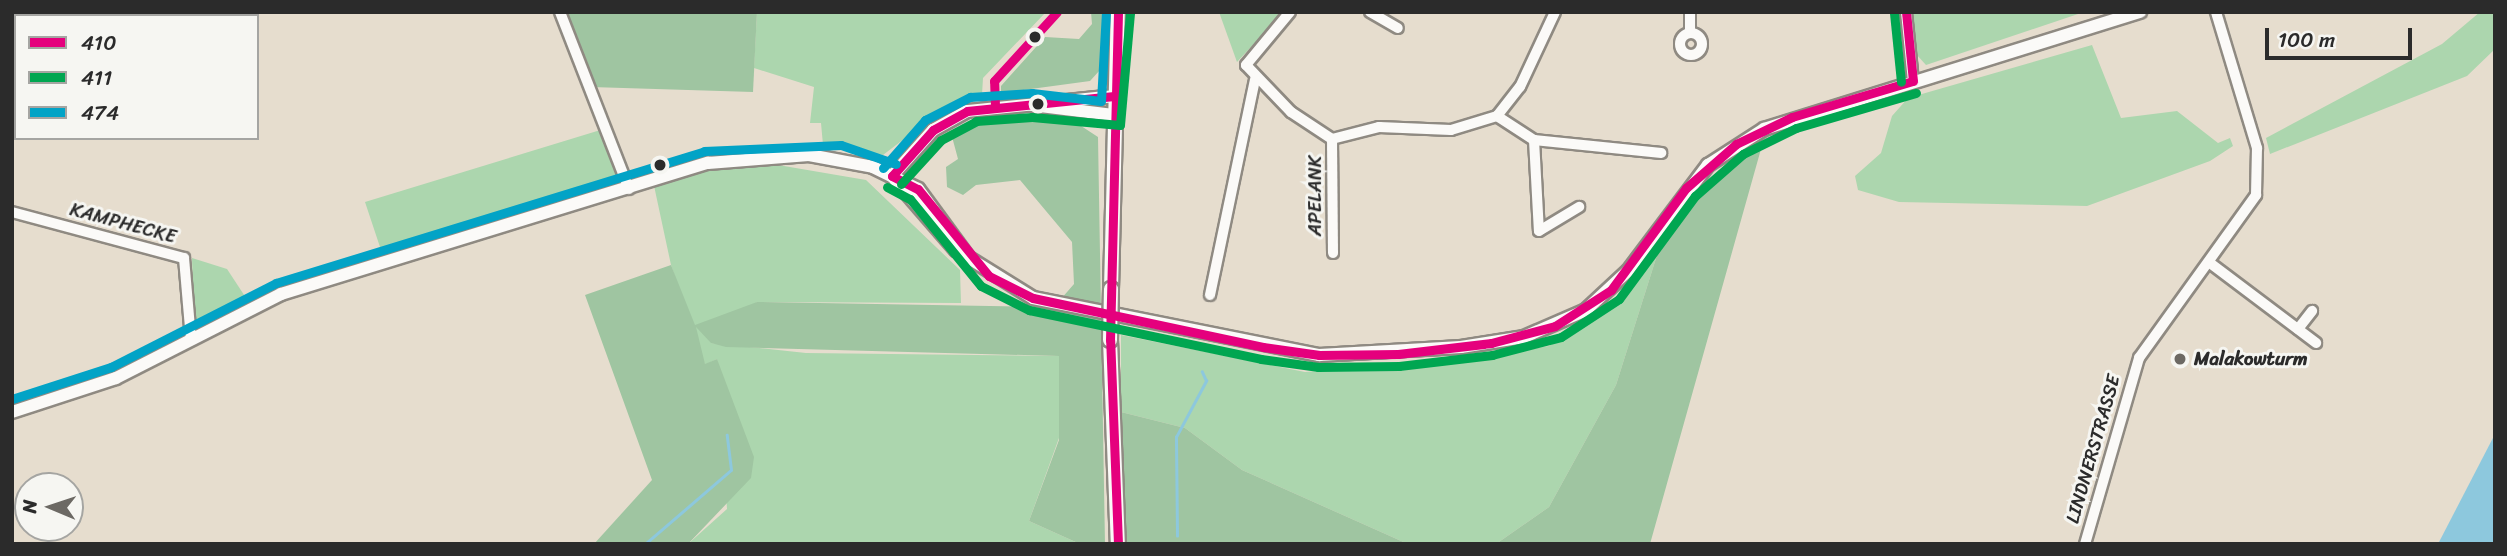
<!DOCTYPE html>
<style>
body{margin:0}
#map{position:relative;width:2507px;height:556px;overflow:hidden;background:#e6ddce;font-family:Sriracha,sans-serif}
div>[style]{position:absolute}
.green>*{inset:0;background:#acd6ae}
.forest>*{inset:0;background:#9fc5a1}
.water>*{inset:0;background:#8dc8dd}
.stream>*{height:2.5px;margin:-1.25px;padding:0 1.25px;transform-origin:1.25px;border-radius:1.25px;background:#8dc8dd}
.roads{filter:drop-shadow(2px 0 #8f8a82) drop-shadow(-2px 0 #8f8a82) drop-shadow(0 2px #8f8a82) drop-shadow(0 -2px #8f8a82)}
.minor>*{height:10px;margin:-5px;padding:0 5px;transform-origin:5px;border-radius:5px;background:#fbfaf8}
.minor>.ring{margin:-5px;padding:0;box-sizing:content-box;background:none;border:10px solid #fbfaf8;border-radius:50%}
.tertiary>*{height:12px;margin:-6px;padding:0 6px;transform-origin:6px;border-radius:6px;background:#fbfaf8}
.secondary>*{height:14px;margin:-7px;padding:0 7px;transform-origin:7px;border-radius:7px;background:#fbfaf8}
.bridges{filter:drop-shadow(2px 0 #8f8a82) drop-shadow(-2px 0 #8f8a82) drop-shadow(0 2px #8f8a82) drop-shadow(0 -2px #8f8a82)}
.secondary-bridge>*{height:14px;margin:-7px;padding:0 7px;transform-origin:7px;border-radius:7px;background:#fbfaf8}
.bus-1>*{height:9px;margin:-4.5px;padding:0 4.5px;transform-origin:4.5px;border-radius:4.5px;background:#e5007d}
.bus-2>*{height:9px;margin:-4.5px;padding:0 4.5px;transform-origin:4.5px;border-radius:4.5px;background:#00a651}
.bus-3>*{height:9px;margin:-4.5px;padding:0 4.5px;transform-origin:4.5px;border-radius:4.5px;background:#02a3c6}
.dots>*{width:19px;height:19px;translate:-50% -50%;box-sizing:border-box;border:4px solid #f6f6f2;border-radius:50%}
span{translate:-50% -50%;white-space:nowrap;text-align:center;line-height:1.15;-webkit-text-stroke:6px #f6f6f2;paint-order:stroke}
.street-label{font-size:19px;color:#2b2b2b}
.poi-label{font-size:19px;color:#2b2b2b;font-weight:700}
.left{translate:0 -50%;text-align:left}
.frame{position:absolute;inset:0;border:14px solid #2b2b2b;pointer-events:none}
.legend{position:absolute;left:14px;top:14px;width:245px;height:126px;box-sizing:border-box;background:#f6f6f2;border:2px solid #a5a5a2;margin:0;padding:9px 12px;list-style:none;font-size:21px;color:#2b2b2b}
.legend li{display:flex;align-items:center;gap:14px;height:35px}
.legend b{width:35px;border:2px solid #a5a5a2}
.north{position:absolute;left:14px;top:472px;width:70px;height:70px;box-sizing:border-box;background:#f6f6f2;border:2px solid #a5a5a2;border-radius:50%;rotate:272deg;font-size:19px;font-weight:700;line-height:28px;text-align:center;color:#2b2b2b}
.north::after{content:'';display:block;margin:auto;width:24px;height:32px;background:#6c6964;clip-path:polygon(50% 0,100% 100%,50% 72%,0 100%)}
.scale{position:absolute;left:2265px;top:28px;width:147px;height:32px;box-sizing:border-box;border:4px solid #2b2b2b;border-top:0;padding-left:9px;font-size:21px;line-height:24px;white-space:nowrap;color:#2b2b2b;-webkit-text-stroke:5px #f6f6f2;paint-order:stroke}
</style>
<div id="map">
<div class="green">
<div style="clip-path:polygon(757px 12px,1046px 12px,983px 78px,982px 95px,942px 110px,883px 155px,823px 145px,821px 123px,810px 123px,814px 87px,754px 68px)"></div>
<div style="clip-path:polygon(1219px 12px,1284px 12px,1237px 62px)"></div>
<div style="clip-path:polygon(1913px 12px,2084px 12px,1926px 65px,1916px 54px)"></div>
<div style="clip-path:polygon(2480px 12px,2495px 12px,2495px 49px,2467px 76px,2270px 154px,2266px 138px,2442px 44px)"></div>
<div style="clip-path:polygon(2092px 45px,2121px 118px,2177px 111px,2218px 143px,2230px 138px,2233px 146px,2210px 161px,2087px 206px,1899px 202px,1858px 190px,1855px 176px,1881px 153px,1892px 116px,1908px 98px)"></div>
<div style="clip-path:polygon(607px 128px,629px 189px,385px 262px,365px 202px)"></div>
<div style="clip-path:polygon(743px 159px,866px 180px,960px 270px,961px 303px,757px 302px,711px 343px,806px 353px,1060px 356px,1059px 438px,1029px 521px,1080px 544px,688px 544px,727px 509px,717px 359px,705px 365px,671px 265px,653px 181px)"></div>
<div style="clip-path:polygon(1658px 252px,1616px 385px,1549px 507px,1496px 544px,1408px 544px,1242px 470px,1185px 428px,1121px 412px,1121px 335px,1305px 372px,1465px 360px,1549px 346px,1609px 309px)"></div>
<div style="clip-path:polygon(192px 258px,227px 269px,248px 301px,194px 328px)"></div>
</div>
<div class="forest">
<div style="clip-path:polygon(560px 12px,757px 12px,753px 92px,591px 87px)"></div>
<div style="clip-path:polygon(1091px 12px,1104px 12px,1100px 70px,1090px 81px,1001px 93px,1001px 86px,1045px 37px,1079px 39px,1092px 24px)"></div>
<div style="clip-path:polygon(993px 116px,1075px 122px,1098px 137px,1105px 544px,1080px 544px,1029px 521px,1059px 440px,1059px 356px,726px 347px,711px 343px,696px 327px,705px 364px,717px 359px,754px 457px,751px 478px,688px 544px,594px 544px,652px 480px,585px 295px,671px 265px,695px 325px,757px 302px,1054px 307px,1074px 284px,1072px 242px,1020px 180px,976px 185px,963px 195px,947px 187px,946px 167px,958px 159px,951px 133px)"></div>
<div style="clip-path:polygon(1761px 149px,1650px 544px,1496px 544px,1549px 507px,1616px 385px,1658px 252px,1690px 202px,1718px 174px)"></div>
<div style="clip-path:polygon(1121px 412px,1185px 428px,1242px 470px,1408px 544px,1124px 544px)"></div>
</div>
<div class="water">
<div style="clip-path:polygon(2495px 434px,2495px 544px,2438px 544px)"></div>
</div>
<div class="stream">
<div style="left:565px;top:12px;width:15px;rotate:70deg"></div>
<div style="left:1177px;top:536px;width:99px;rotate:-90.6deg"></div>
<div style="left:1176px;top:437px;width:64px;rotate:-61.8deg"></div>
<div style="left:1206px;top:381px;width:10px;rotate:-114deg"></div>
<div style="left:645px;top:544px;width:113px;rotate:-40.7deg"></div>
<div style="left:731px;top:470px;width:35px;rotate:-97deg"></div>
</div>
<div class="roads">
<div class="minor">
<div style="left:560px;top:12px;width:190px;rotate:68.7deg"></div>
<div style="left:1290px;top:12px;width:69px;rotate:129.7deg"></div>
<div style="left:1246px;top:65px;width:65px;rotate:46.2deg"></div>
<div style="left:1291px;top:112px;width:49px;rotate:33.4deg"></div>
<div style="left:1332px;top:139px;width:49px;rotate:-14.3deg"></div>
<div style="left:1379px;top:127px;width:72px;rotate:2.4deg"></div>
<div style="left:1451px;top:130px;width:48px;rotate:-16.9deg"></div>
<div style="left:1497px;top:116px;width:37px;rotate:-52deg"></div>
<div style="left:1520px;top:87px;width:83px;rotate:-65deg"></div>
<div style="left:1370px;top:12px;width:32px;rotate:30deg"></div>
<div style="left:1906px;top:12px;width:69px;rotate:84.2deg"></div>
<div style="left:1690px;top:33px;width:21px;rotate:-90deg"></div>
<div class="ring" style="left:1680px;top:33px;width:12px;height:12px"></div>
<div style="left:1497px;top:116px;width:44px;rotate:33deg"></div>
<div style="left:1534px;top:140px;width:128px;rotate:5.8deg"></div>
<div style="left:1332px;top:139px;width:114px;rotate:89.5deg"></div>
<div style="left:1534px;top:140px;width:91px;rotate:86.9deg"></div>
<div style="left:1539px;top:231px;width:47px;rotate:-31deg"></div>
<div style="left:12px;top:212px;width:178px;rotate:15deg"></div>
<div style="left:184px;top:258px;width:82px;rotate:85.1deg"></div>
<div style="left:2210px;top:263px;width:133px;rotate:37deg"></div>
<div style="left:1210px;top:295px;width:220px;rotate:-78.2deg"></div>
<div style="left:2298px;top:329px;width:23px;rotate:-52deg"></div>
<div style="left:2085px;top:544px;width:194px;rotate:-73.8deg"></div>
<div style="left:2139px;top:358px;width:201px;rotate:-54.3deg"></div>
<div style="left:2256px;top:195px;width:47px;rotate:-88.8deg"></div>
<div style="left:2257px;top:148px;width:142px;rotate:-106.8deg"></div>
</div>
<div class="tertiary">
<div style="left:1032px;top:105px;width:82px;rotate:7deg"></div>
<div style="left:892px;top:176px;width:98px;rotate:49.1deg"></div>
<div style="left:956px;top:250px;width:91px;rotate:31.9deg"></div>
<div style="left:1033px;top:298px;width:292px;rotate:11.3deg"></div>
<div style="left:1319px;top:355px;width:142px;rotate:-3.2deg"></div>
<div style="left:1461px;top:347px;width:64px;rotate:-9deg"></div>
<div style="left:1524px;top:337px;width:68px;rotate:-23.5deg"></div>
<div style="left:1586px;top:310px;width:57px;rotate:-42.9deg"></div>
<div style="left:1628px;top:271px;width:133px;rotate:-53deg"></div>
<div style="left:1708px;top:165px;width:67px;rotate:-32.7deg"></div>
<div style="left:1764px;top:129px;width:394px;rotate:-17.3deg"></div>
<div style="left:892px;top:176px;width:62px;rotate:-48.3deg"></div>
<div style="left:933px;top:130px;width:39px;rotate:-29deg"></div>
<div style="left:967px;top:111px;width:148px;rotate:-5.8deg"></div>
<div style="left:12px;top:412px;width:109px;rotate:-18.1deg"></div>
<div style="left:116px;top:378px;width:185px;rotate:-27deg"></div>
<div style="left:281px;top:294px;width:447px;rotate:-17.1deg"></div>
<div style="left:708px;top:163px;width:101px;rotate:-4.5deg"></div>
<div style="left:809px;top:155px;width:65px;rotate:10.6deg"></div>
<div style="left:873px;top:167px;width:50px;rotate:26.1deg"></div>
<div style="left:918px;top:189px;width:84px;rotate:53.7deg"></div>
</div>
<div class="secondary">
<div style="left:1111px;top:289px;width:277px;rotate:-88.6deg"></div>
<div style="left:1110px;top:340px;width:204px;rotate:87.8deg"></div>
</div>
</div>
<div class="bridges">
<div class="secondary-bridge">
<div style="left:1110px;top:340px;width:51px;rotate:-88.9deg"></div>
</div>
</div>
<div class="bus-1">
<div style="left:1906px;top:12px;width:69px;rotate:84.2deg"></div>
<div style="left:995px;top:106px;width:25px;rotate:-92deg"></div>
<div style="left:994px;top:81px;width:93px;rotate:-47.6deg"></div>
<div style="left:892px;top:176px;width:29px;rotate:27deg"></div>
<div style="left:918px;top:189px;width:112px;rotate:50.8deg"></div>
<div style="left:989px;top:276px;width:49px;rotate:26.6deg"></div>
<div style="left:1033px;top:298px;width:235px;rotate:12deg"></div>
<div style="left:1263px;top:347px;width:57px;rotate:8.1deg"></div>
<div style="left:1319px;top:355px;width:79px;rotate:-0.7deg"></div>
<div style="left:1398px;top:354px;width:94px;rotate:-6.7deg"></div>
<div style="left:1491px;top:343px;width:66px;rotate:-14.9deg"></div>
<div style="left:1555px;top:326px;width:67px;rotate:-32.7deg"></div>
<div style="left:1611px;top:290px;width:127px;rotate:-53.7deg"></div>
<div style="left:1686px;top:188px;width:67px;rotate:-41.3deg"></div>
<div style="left:1736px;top:144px;width:62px;rotate:-25.7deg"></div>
<div style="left:1792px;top:117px;width:126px;rotate:-16.6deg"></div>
<div style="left:892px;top:176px;width:62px;rotate:-48.3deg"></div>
<div style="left:933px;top:130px;width:39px;rotate:-29deg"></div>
<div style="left:967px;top:111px;width:148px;rotate:-5.8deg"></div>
<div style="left:1118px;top:544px;width:204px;rotate:-92.2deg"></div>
<div style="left:1110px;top:340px;width:328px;rotate:-88.6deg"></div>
</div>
<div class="bus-2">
<div style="left:1894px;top:13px;width:69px;rotate:84.2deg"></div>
<div style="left:901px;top:184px;width:59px;rotate:-47.7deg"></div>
<div style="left:941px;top:140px;width:40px;rotate:-28deg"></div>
<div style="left:976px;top:121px;width:56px;rotate:-4.1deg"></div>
<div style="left:1032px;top:117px;width:88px;rotate:5.2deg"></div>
<div style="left:1120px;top:125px;width:112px;rotate:-84.9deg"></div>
<div style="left:887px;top:187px;width:26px;rotate:28deg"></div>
<div style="left:910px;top:199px;width:112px;rotate:50.8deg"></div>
<div style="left:981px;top:286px;width:54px;rotate:26.6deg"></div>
<div style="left:1029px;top:310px;width:237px;rotate:11.9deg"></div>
<div style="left:1261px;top:359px;width:58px;rotate:8deg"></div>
<div style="left:1318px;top:367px;width:81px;rotate:-0.7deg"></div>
<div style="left:1399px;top:366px;width:94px;rotate:-6.7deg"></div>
<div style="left:1492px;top:355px;width:71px;rotate:-14.6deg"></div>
<div style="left:1561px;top:337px;width:69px;rotate:-33.2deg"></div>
<div style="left:1619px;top:299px;width:128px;rotate:-53.6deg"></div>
<div style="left:1695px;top:196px;width:64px;rotate:-41.2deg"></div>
<div style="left:1743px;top:154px;width:59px;rotate:-26.1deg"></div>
<div style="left:1796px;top:128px;width:125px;rotate:-16.3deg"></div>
</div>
<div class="bus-3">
<div style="left:883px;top:168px;width:64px;rotate:-48.8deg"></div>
<div style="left:925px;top:120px;width:51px;rotate:-27.1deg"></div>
<div style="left:970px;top:97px;width:62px;rotate:-3.7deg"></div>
<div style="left:1032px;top:93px;width:69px;rotate:6.6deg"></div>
<div style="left:1101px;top:101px;width:89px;rotate:-86.8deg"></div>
<div style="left:12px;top:399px;width:104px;rotate:-17.9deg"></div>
<div style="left:111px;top:367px;width:185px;rotate:-27deg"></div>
<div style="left:276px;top:283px;width:448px;rotate:-17.1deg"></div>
<div style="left:704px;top:151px;width:137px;rotate:-2.5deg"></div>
<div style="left:841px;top:145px;width:58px;rotate:19.1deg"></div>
</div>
<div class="dots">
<div style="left:1035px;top:37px;background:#2b2b2b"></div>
<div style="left:1038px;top:104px;background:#2b2b2b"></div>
<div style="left:660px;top:165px;background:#2b2b2b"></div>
<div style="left:2180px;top:359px;background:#6c6964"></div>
</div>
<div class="street-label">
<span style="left:1315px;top:196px;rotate:-90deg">APELANK</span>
<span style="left:123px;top:223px;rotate:15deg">KAMPHECKE</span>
<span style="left:2093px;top:449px;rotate:-74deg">LINDNERSTRASSE</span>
</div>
<div class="poi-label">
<span class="left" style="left:2194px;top:359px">Malakowturm</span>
</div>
<div class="frame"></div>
<ul class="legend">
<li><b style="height:9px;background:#e5007d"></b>410</li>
<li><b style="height:9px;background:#00a651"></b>411</li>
<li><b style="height:9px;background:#02a3c6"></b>474</li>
</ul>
<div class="north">N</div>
<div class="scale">100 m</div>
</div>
